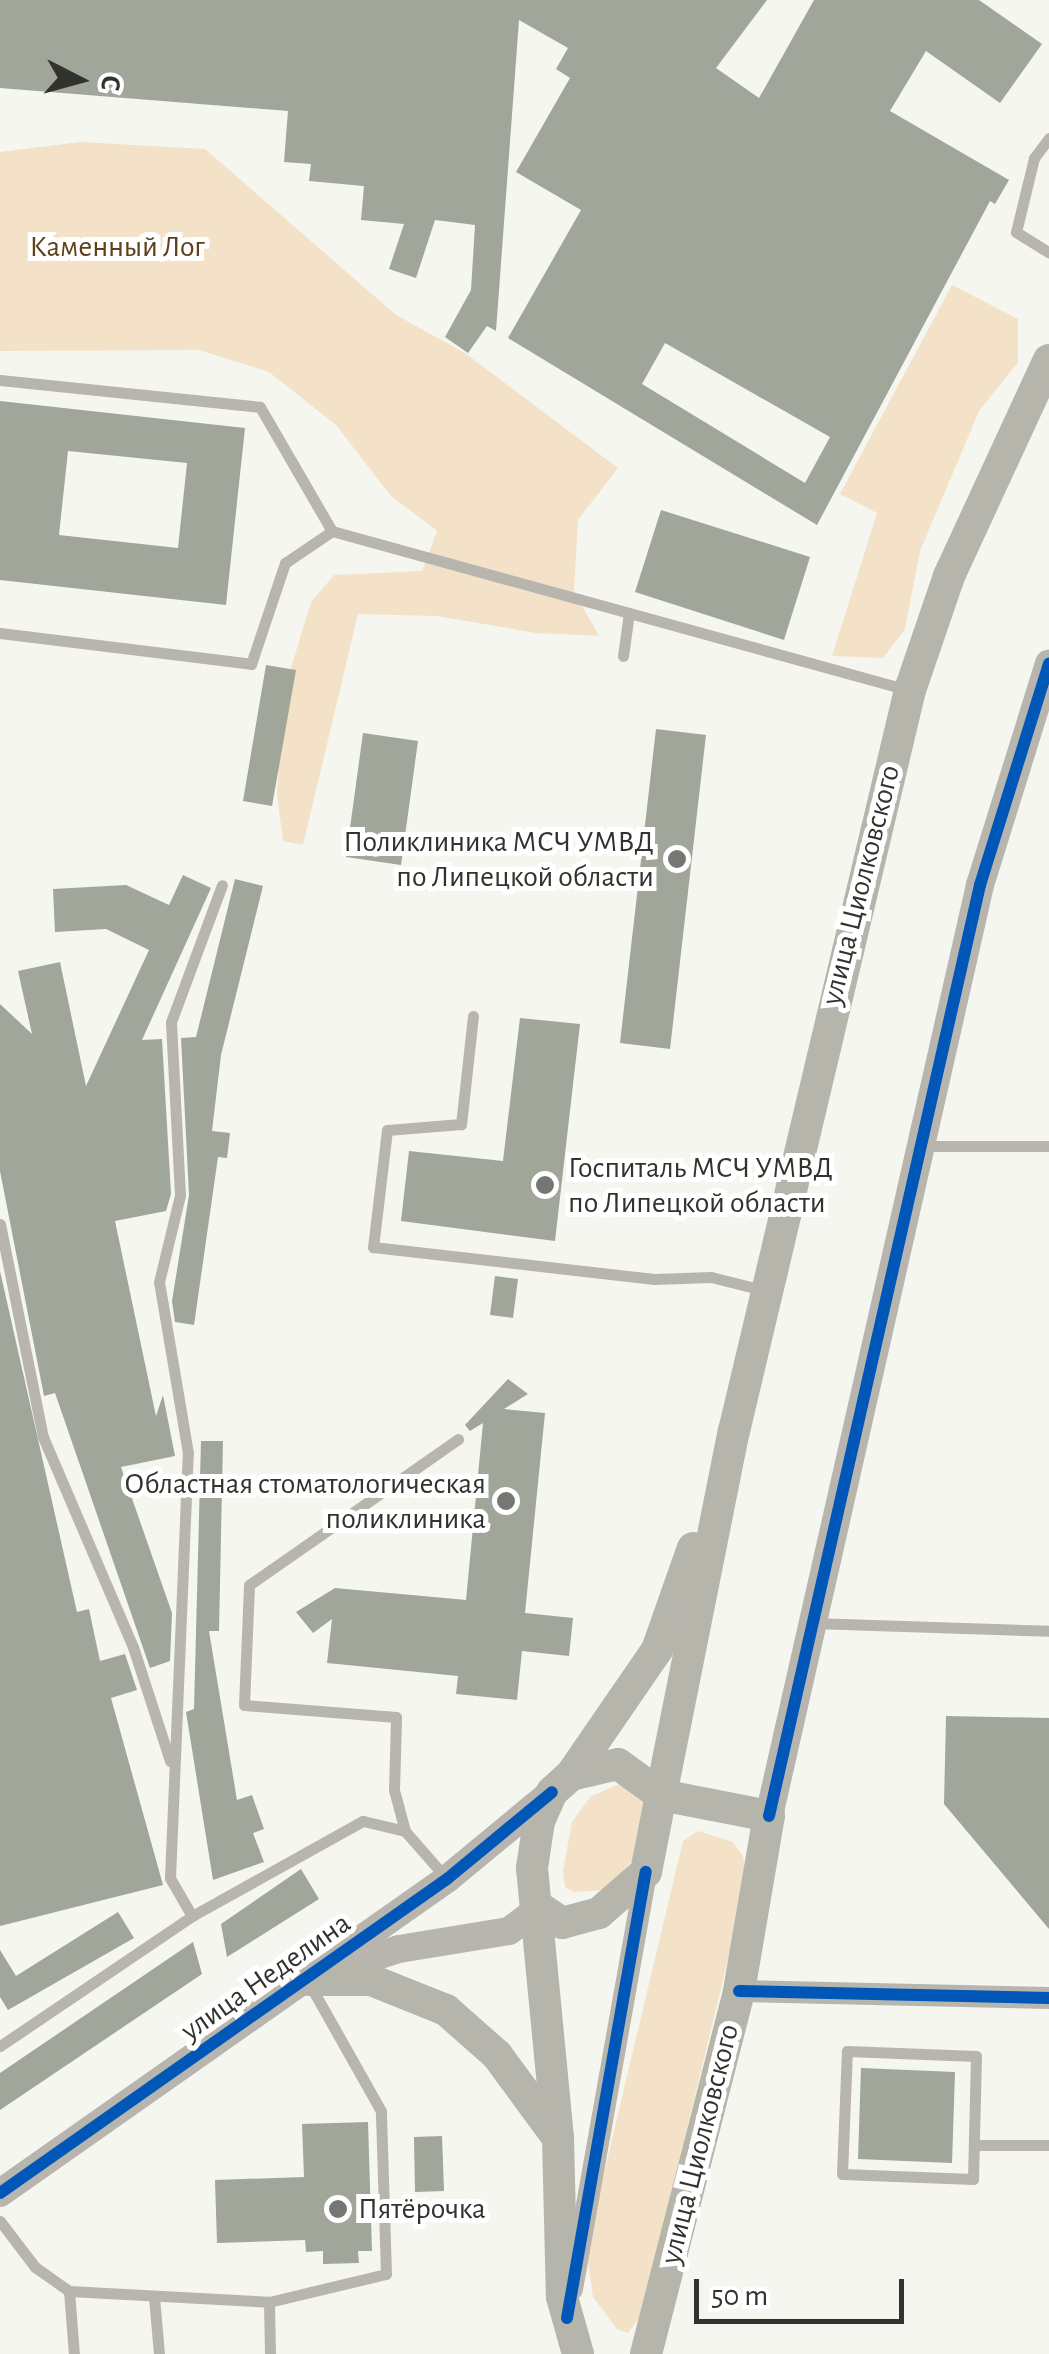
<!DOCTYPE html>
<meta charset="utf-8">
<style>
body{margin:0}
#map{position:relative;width:1049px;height:2354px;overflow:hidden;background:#f5f6ef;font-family:"Alegreya Sans",sans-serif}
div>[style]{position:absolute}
.green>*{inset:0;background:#f3e2c7}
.building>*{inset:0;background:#a0a699}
.service>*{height:11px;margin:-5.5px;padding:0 5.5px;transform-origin:5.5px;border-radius:5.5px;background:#b8b5ae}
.minor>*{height:22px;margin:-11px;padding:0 11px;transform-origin:11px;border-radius:11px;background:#b8b5ae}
.tertiary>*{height:28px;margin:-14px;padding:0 14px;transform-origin:14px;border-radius:14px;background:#b8b5ae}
.secondary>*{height:32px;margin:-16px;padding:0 16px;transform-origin:16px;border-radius:16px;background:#b6b5ac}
.cycleway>*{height:12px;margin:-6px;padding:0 6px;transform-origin:6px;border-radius:6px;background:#0057b8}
.dots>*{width:28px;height:28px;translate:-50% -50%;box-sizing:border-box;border:5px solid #fff;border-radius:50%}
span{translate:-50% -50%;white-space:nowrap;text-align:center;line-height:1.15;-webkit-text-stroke:10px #fff;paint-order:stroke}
.park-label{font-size:30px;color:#5c411a}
.poi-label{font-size:30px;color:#32332e}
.right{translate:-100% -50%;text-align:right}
.left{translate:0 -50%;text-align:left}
.street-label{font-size:30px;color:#32332e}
.north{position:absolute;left:30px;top:30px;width:100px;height:100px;-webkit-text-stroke:8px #fff;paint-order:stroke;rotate:96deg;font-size:28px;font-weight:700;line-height:40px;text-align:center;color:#32332e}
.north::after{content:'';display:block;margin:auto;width:35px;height:45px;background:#32332e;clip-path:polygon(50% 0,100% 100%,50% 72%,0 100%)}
.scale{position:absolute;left:694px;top:2279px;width:210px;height:45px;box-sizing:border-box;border:5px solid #32332e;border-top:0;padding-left:12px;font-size:30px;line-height:35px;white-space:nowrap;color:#32332e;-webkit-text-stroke:8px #fff;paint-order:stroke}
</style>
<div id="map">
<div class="green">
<div style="clip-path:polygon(80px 142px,205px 149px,396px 315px,465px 353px,618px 468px,578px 520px,574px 591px,599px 636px,536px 633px,437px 616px,358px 614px,303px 845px,283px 841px,277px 794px,284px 691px,311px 602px,334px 575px,422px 571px,437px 531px,390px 495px,336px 425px,269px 372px,199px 350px,0 351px,0 152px)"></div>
<div style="clip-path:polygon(952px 285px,1018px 319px,1018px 362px,979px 411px,920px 551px,905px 629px,883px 658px,832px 656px,877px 513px,840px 494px)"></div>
<div style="clip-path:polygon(620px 1784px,641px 1794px,645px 1805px,641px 1849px,609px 1890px,574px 1892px,565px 1887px,563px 1871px,572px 1822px,591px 1796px)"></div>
<div style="clip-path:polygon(698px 1831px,733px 1842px,743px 1856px,747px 1881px,642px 2314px,628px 2333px,617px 2329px,593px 2297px,586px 2248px,683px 1841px)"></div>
</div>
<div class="building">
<div style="clip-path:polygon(evenodd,0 0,767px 0,716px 68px,759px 98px,814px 0,979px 0,1042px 44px,1000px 103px,926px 51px,890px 111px,1009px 180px,995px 204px,990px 201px,817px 525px,508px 338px,581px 210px,516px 172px,570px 78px,556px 69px,568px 48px,519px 20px,496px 331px,487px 326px,468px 353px,445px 337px,471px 290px,475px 225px,435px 220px,416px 278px,389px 269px,404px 224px,361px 220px,364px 186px,309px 181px,311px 164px,284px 162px,288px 111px,0 88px,0 0,665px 343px,830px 437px,805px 483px,642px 384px,665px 343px)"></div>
<div style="clip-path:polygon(evenodd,0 401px,245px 428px,226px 605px,0 580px,0 401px,68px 451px,187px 463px,178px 548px,59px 535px,68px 451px)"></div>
<div style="clip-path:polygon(661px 510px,810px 557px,784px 640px,635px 592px)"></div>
<div style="clip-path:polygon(266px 665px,296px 670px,272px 806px,243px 801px)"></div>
<div style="clip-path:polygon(656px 729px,706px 735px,670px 1049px,620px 1043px)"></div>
<div style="clip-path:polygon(363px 733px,418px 741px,401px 865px,346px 857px)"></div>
<div style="clip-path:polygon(183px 875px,211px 888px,142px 1040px,162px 1039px,171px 1194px,166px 1211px,115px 1221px,156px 1416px,163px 1395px,175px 1456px,121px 1467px,172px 1613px,170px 1661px,150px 1668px,55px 1393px,44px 1396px,0 1171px,0 1004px,32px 1034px,18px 971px,60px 962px,86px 1086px,149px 950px,106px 929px,55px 932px,53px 889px,126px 885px,169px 905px)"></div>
<div style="clip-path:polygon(235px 879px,263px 886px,221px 1055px,212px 1131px,230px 1133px,227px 1158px,218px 1157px,194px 1325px,175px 1322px,172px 1301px,189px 1195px,181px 1038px,196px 1037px)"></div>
<div style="clip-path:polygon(520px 1018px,580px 1024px,555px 1241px,401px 1221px,409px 1151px,503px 1161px)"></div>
<div style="clip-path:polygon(0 1271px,77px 1612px,89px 1609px,100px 1661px,125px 1654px,137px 1690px,111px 1698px,163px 1885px,0 1926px)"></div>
<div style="clip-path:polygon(495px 1276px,518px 1279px,513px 1318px,490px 1315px)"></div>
<div style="clip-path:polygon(508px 1379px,528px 1394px,504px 1409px,545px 1413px,525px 1613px,573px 1618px,569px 1656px,522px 1651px,517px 1700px,456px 1694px,458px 1676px,327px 1663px,332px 1619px,313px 1633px,296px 1612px,335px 1588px,466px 1600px,483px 1423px,470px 1431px,465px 1425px)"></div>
<div style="clip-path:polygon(201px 1441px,223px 1441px,219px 1631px,209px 1631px,237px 1800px,252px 1795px,264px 1829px,253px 1833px,264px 1862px,213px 1880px,186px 1712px,194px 1709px)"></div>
<div style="clip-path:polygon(946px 1716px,1049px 1718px,1049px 1929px,944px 1804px)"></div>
<div style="clip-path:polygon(301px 1869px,319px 1899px,227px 1957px,221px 1924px)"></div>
<div style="clip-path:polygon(118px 1912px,134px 1938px,8px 2010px,0 1997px,0 1950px,16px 1976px)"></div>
<div style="clip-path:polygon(193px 1942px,202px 1974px,0 2110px,0 2073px)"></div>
<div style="clip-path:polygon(861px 2068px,955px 2072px,952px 2163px,858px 2159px)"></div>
<div style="clip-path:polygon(368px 2122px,372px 2251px,358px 2251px,359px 2263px,323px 2264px,323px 2251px,306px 2252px,305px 2240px,217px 2243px,215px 2180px,304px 2177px,302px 2124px)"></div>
<div style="clip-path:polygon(442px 2136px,444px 2191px,415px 2192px,414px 2137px)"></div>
</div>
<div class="service">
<div style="left:1049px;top:138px;width:25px;rotate:127deg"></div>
<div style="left:1034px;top:158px;width:76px;rotate:103.7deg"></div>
<div style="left:1016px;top:232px;width:39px;rotate:32deg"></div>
<div style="left:0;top:380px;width:261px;rotate:5.9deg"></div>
<div style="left:260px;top:407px;width:143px;rotate:59.9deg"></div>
<div style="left:332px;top:531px;width:594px;rotate:15.42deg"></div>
<div style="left:0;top:633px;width:253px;rotate:7deg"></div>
<div style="left:251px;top:664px;width:107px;rotate:-71.4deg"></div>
<div style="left:285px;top:563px;width:57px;rotate:-34.2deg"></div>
<div style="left:623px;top:656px;width:43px;rotate:-82.1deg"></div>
<div style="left:473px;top:1016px;width:109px;rotate:96.3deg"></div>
<div style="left:461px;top:1124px;width:74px;rotate:175.4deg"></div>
<div style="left:387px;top:1130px;width:118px;rotate:96.8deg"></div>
<div style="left:373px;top:1247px;width:283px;rotate:6.5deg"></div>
<div style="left:654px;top:1279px;width:57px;rotate:-2deg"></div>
<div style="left:711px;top:1277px;width:58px;rotate:14deg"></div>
<div style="left:924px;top:1146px;width:125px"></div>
<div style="left:0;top:1224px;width:217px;rotate:78.6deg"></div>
<div style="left:43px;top:1437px;width:228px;rotate:66.8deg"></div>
<div style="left:133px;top:1647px;width:120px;rotate:72deg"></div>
<div style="left:812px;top:1623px;width:237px;rotate:1.9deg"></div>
<div style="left:447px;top:1879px;width:64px;rotate:-131.2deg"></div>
<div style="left:405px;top:1831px;width:42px;rotate:-105deg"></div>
<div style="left:394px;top:1790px;width:73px;rotate:-88.4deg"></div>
<div style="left:396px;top:1717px;width:152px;rotate:-175.5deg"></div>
<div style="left:244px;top:1705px;width:120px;rotate:-87.6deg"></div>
<div style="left:249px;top:1585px;width:255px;rotate:-34.9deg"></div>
<div style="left:192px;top:1916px;width:44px;rotate:-120.1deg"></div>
<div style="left:170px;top:1878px;width:425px;rotate:-87.6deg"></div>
<div style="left:188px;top:1453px;width:173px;rotate:-99.6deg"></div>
<div style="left:159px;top:1282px;width:89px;rotate:-76.4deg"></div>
<div style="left:180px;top:1195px;width:173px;rotate:-93deg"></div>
<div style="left:171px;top:1022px;width:146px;rotate:-69.6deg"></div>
<div style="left:0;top:2046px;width:232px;rotate:-34.1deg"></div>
<div style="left:192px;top:1916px;width:196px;rotate:-29.1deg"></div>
<div style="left:363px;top:1821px;width:43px;rotate:13.4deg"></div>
<div style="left:847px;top:2051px;width:129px;rotate:2.2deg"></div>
<div style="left:976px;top:2056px;width:123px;rotate:91.4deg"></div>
<div style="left:973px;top:2179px;width:131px;rotate:-177.8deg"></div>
<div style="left:842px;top:2174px;width:123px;rotate:-87.7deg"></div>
<div style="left:974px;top:2145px;width:75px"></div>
<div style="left:0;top:2221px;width:58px;rotate:52.7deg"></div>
<div style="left:35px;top:2267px;width:42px;rotate:35.2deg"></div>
<div style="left:69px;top:2291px;width:63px;rotate:85.5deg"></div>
<div style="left:69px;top:2291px;width:200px;rotate:3.1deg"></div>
<div style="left:269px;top:2302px;width:120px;rotate:-13.5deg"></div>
<div style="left:386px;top:2274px;width:163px;rotate:-91.8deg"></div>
<div style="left:381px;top:2111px;width:147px;rotate:-119.4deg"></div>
<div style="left:154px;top:2297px;width:57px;rotate:85deg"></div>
<div style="left:269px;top:2302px;width:52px;rotate:88.9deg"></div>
</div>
<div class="minor">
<div style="left:739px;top:1991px;width:310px;rotate:1.3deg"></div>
<div style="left:572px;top:2289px;width:424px;rotate:-79.9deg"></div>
</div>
<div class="tertiary">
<div style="left:769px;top:1816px;width:955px;rotate:-77.23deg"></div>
<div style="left:980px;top:885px;width:232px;rotate:-72.7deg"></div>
<div style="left:337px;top:1969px;width:65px;rotate:-17.9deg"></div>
<div style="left:399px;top:1949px;width:111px;rotate:-9.3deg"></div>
<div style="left:509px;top:1931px;width:39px;rotate:-37deg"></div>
<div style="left:0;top:2193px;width:546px;rotate:-35.09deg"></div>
<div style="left:447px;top:1879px;width:135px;rotate:-39.6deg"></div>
</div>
<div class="secondary">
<div style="left:571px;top:1775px;width:152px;rotate:-55.5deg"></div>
<div style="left:657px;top:1650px;width:108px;rotate:-70.6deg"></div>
<div style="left:540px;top:1908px;width:27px;rotate:34deg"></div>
<div style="left:562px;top:1923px;width:38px;rotate:-15deg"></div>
<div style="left:599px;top:1913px;width:62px;rotate:-41.1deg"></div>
<div style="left:646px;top:1872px;width:78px;rotate:-79deg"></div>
<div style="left:661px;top:1795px;width:53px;rotate:-144.2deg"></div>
<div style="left:618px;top:1764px;width:48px;rotate:166.8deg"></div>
<div style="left:571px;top:1775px;width:25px;rotate:138deg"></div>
<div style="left:552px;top:1792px;width:32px;rotate:114deg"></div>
<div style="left:539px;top:1821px;width:48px;rotate:98.5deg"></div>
<div style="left:532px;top:1868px;width:271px;rotate:84.5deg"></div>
<div style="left:558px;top:2138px;width:159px;rotate:88.6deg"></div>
<div style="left:562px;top:2297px;width:59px;rotate:74.3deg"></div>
<div style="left:308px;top:1980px;width:63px"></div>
<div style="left:371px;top:1980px;width:81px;rotate:21.8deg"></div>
<div style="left:446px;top:2010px;width:68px;rotate:41.4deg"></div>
<div style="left:497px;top:2055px;width:98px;rotate:53.7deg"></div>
<div style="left:646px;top:2354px;width:375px;rotate:-75.6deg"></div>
<div style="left:739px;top:1991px;width:178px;rotate:-80.3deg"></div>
<div style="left:769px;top:1816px;width:110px;rotate:-169deg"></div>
<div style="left:661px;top:1795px;width:371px;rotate:-78.7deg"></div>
<div style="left:734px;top:1431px;width:762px;rotate:-76.64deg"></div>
<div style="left:910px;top:690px;width:120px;rotate:-71.1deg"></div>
<div style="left:949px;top:576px;width:238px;rotate:-65.2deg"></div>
</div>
<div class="cycleway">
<div style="left:769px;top:1816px;width:955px;rotate:-77.23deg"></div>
<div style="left:980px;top:885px;width:232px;rotate:-72.7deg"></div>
<div style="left:739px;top:1991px;width:310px;rotate:1.3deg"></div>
<div style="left:0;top:2193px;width:546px;rotate:-35.09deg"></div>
<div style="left:447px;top:1879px;width:136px;rotate:-39.6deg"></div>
<div style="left:567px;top:2318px;width:453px;rotate:-80deg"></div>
</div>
<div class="dots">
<div style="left:677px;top:859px;background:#767772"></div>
<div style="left:545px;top:1185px;background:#767772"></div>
<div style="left:506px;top:1501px;background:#767772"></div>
<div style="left:338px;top:2209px;background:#767772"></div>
</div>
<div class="park-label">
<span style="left:117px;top:247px">Каменный Лог</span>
</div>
<div class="poi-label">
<span class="right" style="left:654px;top:859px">Поликлиника МСЧ УМВД<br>по Липецкой области</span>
<span class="left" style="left:568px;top:1185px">Госпиталь МСЧ УМВД<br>по Липецкой области</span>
<span class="right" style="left:486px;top:1501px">Областная стоматологическая<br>поликлиника</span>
<span class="left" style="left:358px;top:2209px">Пятёрочка</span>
</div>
<div class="street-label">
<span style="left:861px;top:885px;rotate:-76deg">улица Циолковского</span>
<span style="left:266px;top:1977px;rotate:-35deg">улица Неделина</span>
<span style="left:700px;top:2144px;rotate:-76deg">улица Циолковского</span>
</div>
<div class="north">С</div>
<div class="scale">50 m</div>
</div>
